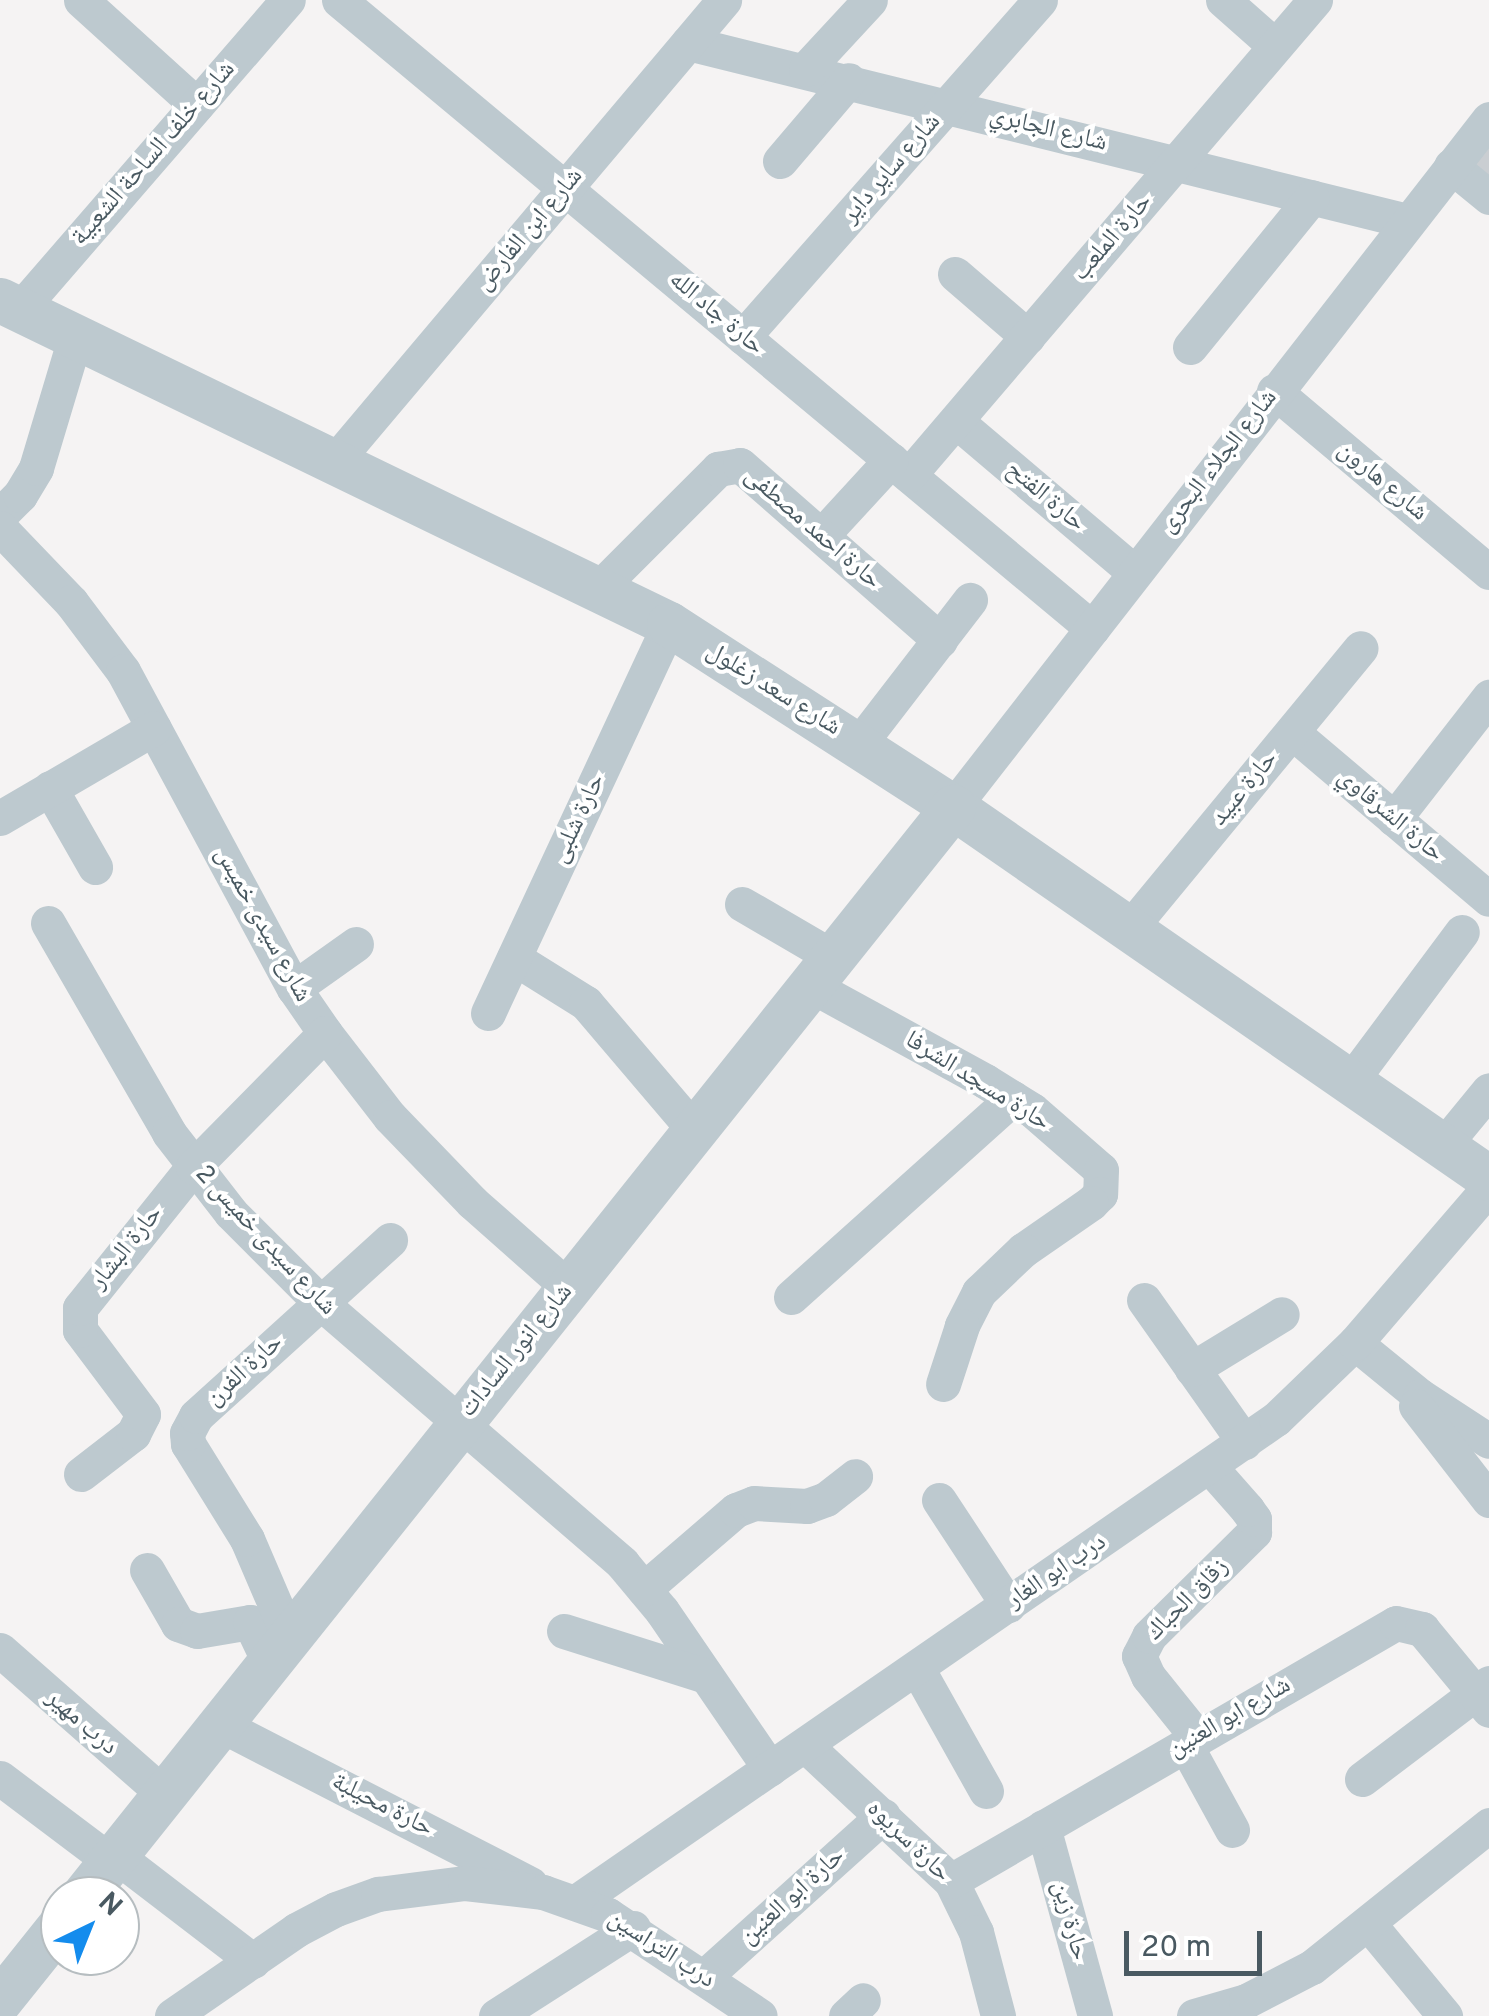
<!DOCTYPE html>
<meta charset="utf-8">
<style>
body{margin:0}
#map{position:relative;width:1489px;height:2016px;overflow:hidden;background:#f5f3f3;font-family:Overpass,"Noto Naskh Arabic",sans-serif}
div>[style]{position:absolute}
.building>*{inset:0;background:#caced2}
.minor>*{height:35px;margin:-17.5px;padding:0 17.5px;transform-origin:17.5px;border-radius:17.5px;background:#bdc9cf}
.tertiary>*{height:45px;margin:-22.5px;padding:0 22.5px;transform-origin:22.5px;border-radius:22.5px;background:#bdc9cf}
span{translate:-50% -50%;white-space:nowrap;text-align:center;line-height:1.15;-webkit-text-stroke:8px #fff;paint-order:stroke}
.street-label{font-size:25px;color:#495961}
.north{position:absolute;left:40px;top:1876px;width:100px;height:100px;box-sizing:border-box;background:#fff;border:2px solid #b6bdc0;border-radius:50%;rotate:43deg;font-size:28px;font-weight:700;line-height:40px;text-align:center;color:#495961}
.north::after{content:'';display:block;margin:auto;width:35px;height:45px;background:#148ced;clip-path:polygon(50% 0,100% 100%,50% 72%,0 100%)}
.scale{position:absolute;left:1124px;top:1931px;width:138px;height:45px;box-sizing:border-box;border:5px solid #495961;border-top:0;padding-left:12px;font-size:30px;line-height:35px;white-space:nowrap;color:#495961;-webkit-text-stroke:8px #fff;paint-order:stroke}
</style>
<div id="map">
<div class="building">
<div style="clip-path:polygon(1489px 139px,1489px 181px,1469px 164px)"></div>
</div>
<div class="minor">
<div style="left:81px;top:0;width:156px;rotate:42.2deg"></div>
<div style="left:339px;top:0;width:981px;rotate:39.83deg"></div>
<div style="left:1223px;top:0;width:69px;rotate:41.5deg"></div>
<div style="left:688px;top:43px;width:741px;rotate:13.9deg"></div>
<div style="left:806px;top:69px;width:94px;rotate:-47.2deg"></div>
<div style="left:780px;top:161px;width:106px;rotate:-49.6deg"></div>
<div style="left:1451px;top:166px;width:49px;rotate:39.2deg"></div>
<div style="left:955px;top:274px;width:96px;rotate:40.8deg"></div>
<div style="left:20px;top:309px;width:409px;rotate:-49.1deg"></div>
<div style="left:743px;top:337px;width:449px;rotate:-48.6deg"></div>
<div style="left:1190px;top:347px;width:193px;rotate:-50.9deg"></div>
<div style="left:1274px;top:391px;width:281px;rotate:40.1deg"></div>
<div style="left:956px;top:421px;width:233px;rotate:40.3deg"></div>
<div style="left:336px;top:460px;width:602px;rotate:-49.85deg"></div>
<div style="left:909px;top:475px;width:625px;rotate:-49.48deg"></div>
<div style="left:0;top:515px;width:28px;rotate:-45deg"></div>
<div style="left:20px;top:495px;width:31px;rotate:-59deg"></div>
<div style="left:36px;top:468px;width:139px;rotate:-73.3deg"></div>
<div style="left:0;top:528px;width:103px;rotate:46.2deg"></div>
<div style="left:71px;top:602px;width:86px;rotate:53deg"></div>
<div style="left:123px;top:671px;width:360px;rotate:61.7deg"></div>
<div style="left:294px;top:988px;width:55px;rotate:55.4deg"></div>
<div style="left:325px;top:1033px;width:106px;rotate:52.3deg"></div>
<div style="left:390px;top:1117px;width:118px;rotate:46deg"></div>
<div style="left:472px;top:1202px;width:128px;rotate:41.5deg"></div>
<div style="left:822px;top:535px;width:102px;rotate:-47.4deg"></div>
<div style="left:598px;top:589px;width:170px;rotate:-45deg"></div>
<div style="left:718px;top:469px;width:22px;rotate:-10deg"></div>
<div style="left:740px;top:465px;width:266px;rotate:41.2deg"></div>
<div style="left:1292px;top:732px;width:258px;rotate:40.3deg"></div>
<div style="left:859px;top:744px;width:182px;rotate:-52.4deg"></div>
<div style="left:50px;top:788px;width:91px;rotate:60.3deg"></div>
<div style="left:953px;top:807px;width:872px;rotate:-52.08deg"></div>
<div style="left:0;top:818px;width:178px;rotate:-30.3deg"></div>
<div style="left:1394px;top:819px;width:155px;rotate:-52.1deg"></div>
<div style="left:742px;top:904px;width:105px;rotate:30.2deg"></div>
<div style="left:48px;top:923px;width:242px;rotate:60deg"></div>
<div style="left:169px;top:1133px;width:101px;rotate:52.2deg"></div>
<div style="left:231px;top:1213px;width:127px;rotate:45deg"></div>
<div style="left:321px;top:1303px;width:398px;rotate:40.8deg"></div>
<div style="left:622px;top:1563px;width:62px;rotate:50.2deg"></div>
<div style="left:662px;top:1611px;width:191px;rotate:55.6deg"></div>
<div style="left:1129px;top:929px;width:364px;rotate:-50.5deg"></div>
<div style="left:514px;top:958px;width:85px;rotate:32deg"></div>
<div style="left:586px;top:1003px;width:167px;rotate:49.6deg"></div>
<div style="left:810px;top:985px;width:200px;rotate:28.7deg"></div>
<div style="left:985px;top:1081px;width:55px;rotate:31.7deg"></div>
<div style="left:1032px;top:1110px;width:91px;rotate:41deg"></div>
<div style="left:1101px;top:1170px;width:24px;rotate:92deg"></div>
<div style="left:1100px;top:1194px;width:13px;rotate:135deg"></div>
<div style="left:1091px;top:1203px;width:83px;rotate:145.3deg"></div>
<div style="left:1023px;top:1250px;width:61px;rotate:136.3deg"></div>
<div style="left:979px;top:1292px;width:38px;rotate:117deg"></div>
<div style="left:962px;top:1326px;width:61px;rotate:108.1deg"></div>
<div style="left:294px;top:988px;width:76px;rotate:-35.4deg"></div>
<div style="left:488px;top:1013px;width:429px;rotate:-65deg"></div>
<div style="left:1350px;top:1082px;width:187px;rotate:-53.3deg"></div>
<div style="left:1443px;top:1146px;width:72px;rotate:-50.6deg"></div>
<div style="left:791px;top:1297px;width:298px;rotate:-41.9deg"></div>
<div style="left:1144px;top:1300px;width:174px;rotate:54.8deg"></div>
<div style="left:1355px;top:1343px;width:84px;rotate:39.2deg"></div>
<div style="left:1420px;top:1396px;width:82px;rotate:33.1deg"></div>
<div style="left:1192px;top:1369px;width:105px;rotate:-31.4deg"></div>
<div style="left:1416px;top:1406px;width:119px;rotate:52.2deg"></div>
<div style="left:81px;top:1474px;width:66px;rotate:-37.6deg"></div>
<div style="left:133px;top:1434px;width:22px;rotate:-63deg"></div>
<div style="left:143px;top:1414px;width:105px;rotate:-126.9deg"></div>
<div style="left:80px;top:1330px;width:22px;rotate:-90deg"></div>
<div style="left:80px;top:1308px;width:181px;rotate:-51.3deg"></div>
<div style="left:193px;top:1167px;width:188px;rotate:-45.4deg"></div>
<div style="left:939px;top:1500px;width:126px;rotate:56.7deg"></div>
<div style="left:147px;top:1570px;width:62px;rotate:60.1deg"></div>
<div style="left:178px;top:1624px;width:20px;rotate:20deg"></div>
<div style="left:197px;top:1631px;width:54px;rotate:-9.6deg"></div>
<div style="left:250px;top:1622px;width:44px;rotate:64.6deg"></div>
<div style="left:644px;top:1589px;width:121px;rotate:-40.7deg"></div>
<div style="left:736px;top:1510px;width:19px;rotate:-21deg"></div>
<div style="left:754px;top:1503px;width:53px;rotate:3.2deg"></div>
<div style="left:807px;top:1506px;width:20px;rotate:-20deg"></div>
<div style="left:826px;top:1499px;width:37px;rotate:-38deg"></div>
<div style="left:564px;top:1631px;width:149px;rotate:17.6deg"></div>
<div style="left:289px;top:1637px;width:107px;rotate:-113.2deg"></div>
<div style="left:247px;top:1539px;width:112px;rotate:-121.8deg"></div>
<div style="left:188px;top:1444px;width:11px;rotate:-95deg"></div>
<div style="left:187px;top:1433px;width:19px;rotate:-62deg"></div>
<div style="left:196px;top:1416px;width:262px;rotate:-42.2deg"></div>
<div style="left:0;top:1650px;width:218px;rotate:41.3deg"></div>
<div style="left:917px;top:1668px;width:141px;rotate:60.7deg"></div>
<div style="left:219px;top:1724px;width:350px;rotate:27.2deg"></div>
<div style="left:1197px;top:1737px;width:78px;rotate:-128.8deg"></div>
<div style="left:1148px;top:1676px;width:22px;rotate:-114deg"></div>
<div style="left:1139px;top:1656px;width:22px;rotate:-63deg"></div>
<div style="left:1149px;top:1636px;width:148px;rotate:-44.7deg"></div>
<div style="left:1254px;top:1532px;width:13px;rotate:-90deg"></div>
<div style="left:1254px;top:1519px;width:12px;rotate:-125deg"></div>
<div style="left:1247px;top:1509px;width:56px;rotate:-131.4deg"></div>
<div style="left:1185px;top:1744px;width:98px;rotate:61.3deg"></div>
<div style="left:805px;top:1745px;width:200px;rotate:43deg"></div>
<div style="left:951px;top:1881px;width:57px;rotate:63.9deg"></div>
<div style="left:976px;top:1932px;width:87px;rotate:75.3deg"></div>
<div style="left:0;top:1778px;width:138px;rotate:37deg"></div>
<div style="left:1362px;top:1779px;width:159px;rotate:-37.1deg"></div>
<div style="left:1043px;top:1827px;width:196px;rotate:74.6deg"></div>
<div style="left:115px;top:1855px;width:174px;rotate:37.5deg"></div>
<div style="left:951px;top:1881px;width:514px;rotate:-30.1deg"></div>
<div style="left:1396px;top:1623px;width:27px;rotate:13deg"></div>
<div style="left:1422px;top:1629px;width:105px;rotate:50.4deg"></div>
<div style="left:576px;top:1902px;width:850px;rotate:-34.61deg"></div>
<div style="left:1276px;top:1419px;width:110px;rotate:-43.9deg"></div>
<div style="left:1355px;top:1343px;width:206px;rotate:-49.3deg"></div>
<div style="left:1368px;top:1923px;width:121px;rotate:50.4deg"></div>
<div style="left:704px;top:1977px;width:241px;rotate:-42deg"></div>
<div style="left:172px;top:2016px;width:151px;rotate:-34.7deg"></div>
<div style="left:296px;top:1930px;width:45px;rotate:-27.7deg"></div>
<div style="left:336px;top:1909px;width:45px;rotate:-19.7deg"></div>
<div style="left:378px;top:1894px;width:88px;rotate:-7.2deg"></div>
<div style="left:465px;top:1883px;width:79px;rotate:6.6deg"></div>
<div style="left:543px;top:1892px;width:69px;rotate:19.5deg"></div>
<div style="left:608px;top:1915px;width:182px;rotate:33.6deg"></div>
<div style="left:496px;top:2016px;width:163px;rotate:-32.7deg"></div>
<div style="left:846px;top:2016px;width:23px;rotate:-43deg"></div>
<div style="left:1194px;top:2016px;width:54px;rotate:-16.1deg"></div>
<div style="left:1246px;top:2001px;width:74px;rotate:-27.3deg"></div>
<div style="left:1312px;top:1967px;width:227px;rotate:-38.7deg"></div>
</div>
<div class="tertiary">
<div style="left:0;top:300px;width:743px;rotate:25.84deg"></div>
<div style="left:669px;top:624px;width:338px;rotate:32.8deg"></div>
<div style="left:953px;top:807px;width:652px;rotate:34.69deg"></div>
<div style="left:83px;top:1896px;width:1394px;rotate:-51.38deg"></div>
<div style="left:0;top:2000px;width:96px;rotate:-51.3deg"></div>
</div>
<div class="street-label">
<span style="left:1048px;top:130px;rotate:14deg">شارع الجابري</span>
<span style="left:154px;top:154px;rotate:-49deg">شارع خلف الساحة الشعبية</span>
<span style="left:892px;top:169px;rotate:-49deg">شارع ساير داير</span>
<span style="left:530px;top:230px;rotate:-50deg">شارع ابن الفارض</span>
<span style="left:1113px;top:238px;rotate:-49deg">حارة الملعب</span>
<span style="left:716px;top:314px;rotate:40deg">حارة جاد الله</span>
<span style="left:1219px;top:462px;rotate:-52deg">شارع الجلاء البحرى</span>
<span style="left:1382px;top:482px;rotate:40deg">شارع هارون</span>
<span style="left:1045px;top:497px;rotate:40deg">حارة الفتح</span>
<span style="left:812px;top:529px;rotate:41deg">حارة احمد مصطفى</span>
<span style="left:773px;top:690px;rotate:32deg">شارع سعد زغلول</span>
<span style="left:1245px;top:789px;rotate:-50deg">حارة عبيد</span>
<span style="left:1390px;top:816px;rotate:40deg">حارة الشرقاوي</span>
<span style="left:579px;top:819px;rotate:-65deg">حارة شلبى</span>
<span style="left:262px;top:925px;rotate:61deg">شارع سيدى خميس</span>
<span style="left:977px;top:1082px;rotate:32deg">حارة مسجد الشرفا</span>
<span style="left:265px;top:1241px;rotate:47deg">شارع سيدى خميس 2</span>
<span style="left:127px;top:1248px;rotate:-51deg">حارة البشار</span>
<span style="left:517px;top:1351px;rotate:-51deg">شارع انور السادات</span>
<span style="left:245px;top:1371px;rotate:-42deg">حارة الفرن</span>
<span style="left:1057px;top:1572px;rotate:-34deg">درب ابو الغار</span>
<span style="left:1188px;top:1600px;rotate:-45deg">زقاق الحباك</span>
<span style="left:1230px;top:1718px;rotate:-30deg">شارع ابو العنين</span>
<span style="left:81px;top:1723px;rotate:41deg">درب مهير</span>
<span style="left:382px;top:1806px;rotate:27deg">حارة محيلبة</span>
<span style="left:908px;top:1842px;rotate:44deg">حارة سريوه</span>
<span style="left:793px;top:1897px;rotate:-42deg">حارة ابو العنين</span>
<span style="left:1069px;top:1921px;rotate:75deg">حارة زين</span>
<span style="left:661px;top:1950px;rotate:33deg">درب التراسين</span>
</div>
<div class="north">N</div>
<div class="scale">20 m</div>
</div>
